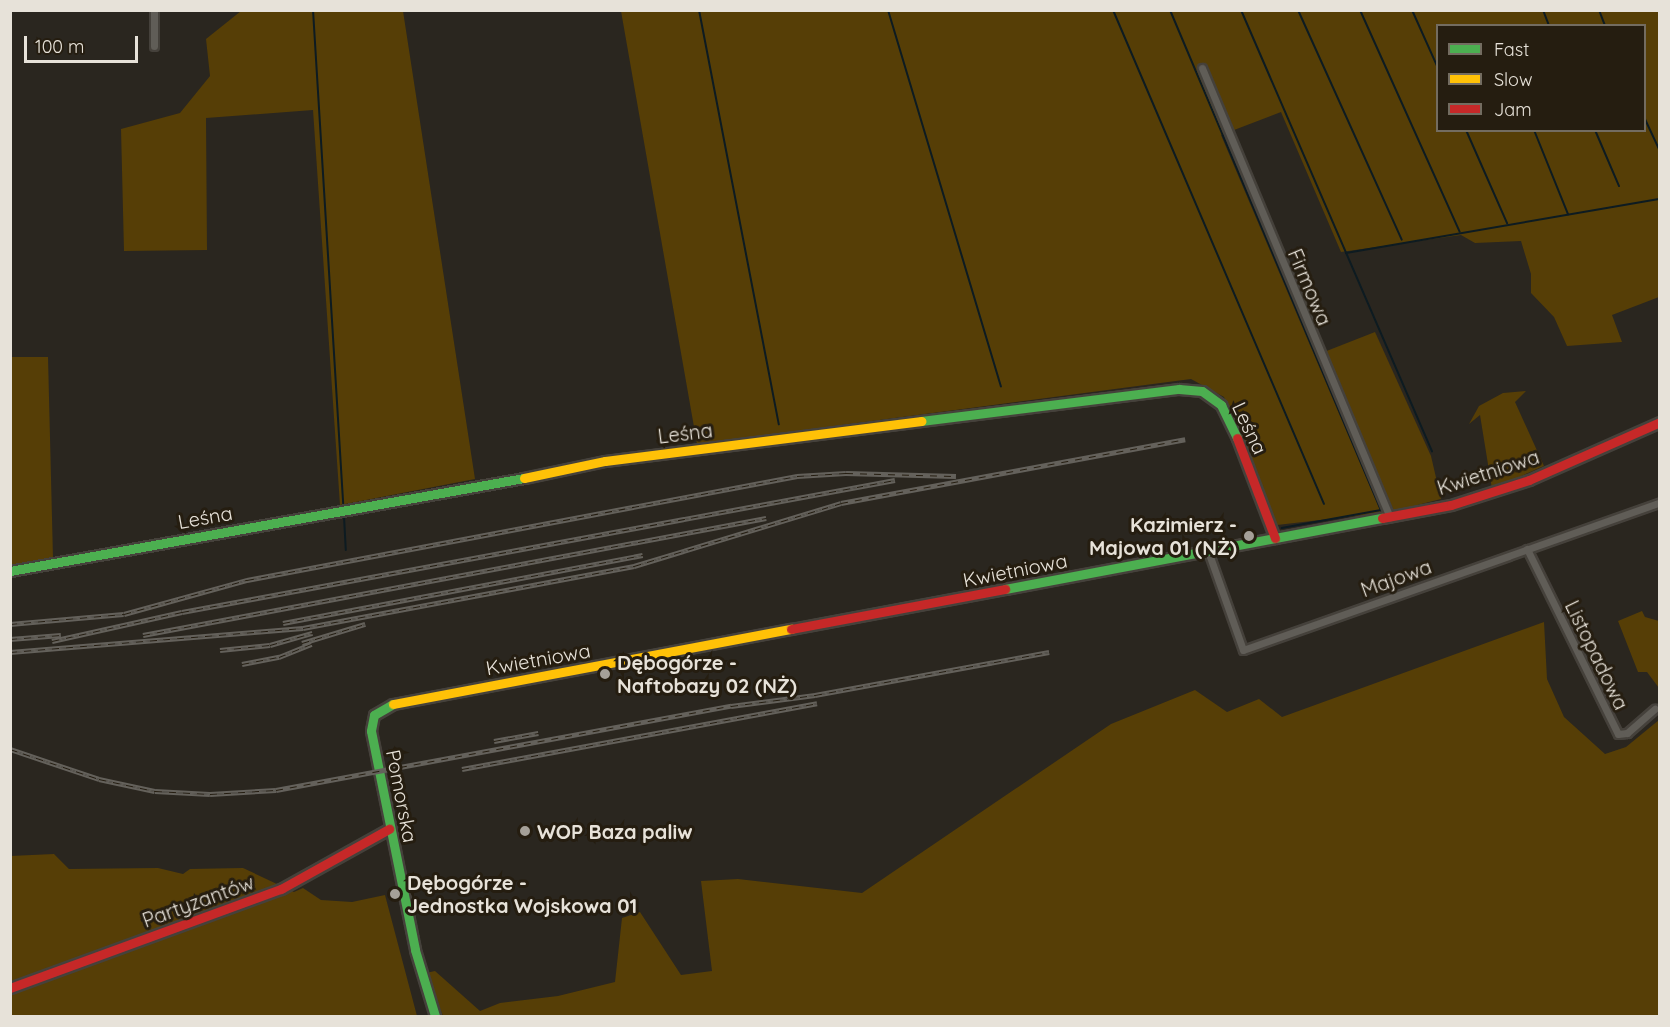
<!DOCTYPE html>
<meta charset="utf-8">
<style>
body{margin:0}
#map{position:relative;width:1670px;height:1027px;overflow:hidden;background:#2a261f;font-family:Quicksand,sans-serif}
div>[style]{position:absolute}
.green>*{inset:0;background:#563e06}
.stream>*{height:2px;margin:-1px;padding:0 1px;transform-origin:1px;border-radius:1px;background:#0d1b21}
.roads{filter:drop-shadow(2px 0 #45413b) drop-shadow(-2px 0 #45413b) drop-shadow(0 2px #45413b) drop-shadow(0 -2px #45413b)}
.street>*{height:7px;margin:-3.5px;padding:0 3.5px;transform-origin:3.5px;border-radius:3.5px;background:#605d57}
.fast>*{height:9px;margin:-4.5px;padding:0 4.5px;transform-origin:4.5px;border-radius:4.5px;background:#4caf50}
.slow>*{height:9px;margin:-4.5px;padding:0 4.5px;transform-origin:4.5px;border-radius:4.5px;background:#ffc107}
.jam>*{height:9px;margin:-4.5px;padding:0 4.5px;transform-origin:4.5px;border-radius:4.5px;background:#c62828}
.rail>*{height:4.5px;margin-top:-2.25px;transform-origin:0;background:repeating-linear-gradient(90deg,#251d10 0 7px,#64615b 0 14px);box-sizing:border-box;border-block:2px solid #64615b}
.dots>*{width:16px;height:16px;translate:-50% -50%;box-sizing:border-box;border:3px solid #251d10;border-radius:50%}
span{translate:-50% -50%;white-space:nowrap;text-align:center;line-height:1.15;-webkit-text-stroke:6px #251d10;paint-order:stroke}
.street-label{font-size:20px;color:#e7e2d9}
.poi-label{font-size:20px;color:#e7e2d9;font-weight:700}
.right{translate:-100% -50%;text-align:right}
.left{translate:0 -50%;text-align:left}
.frame{position:absolute;inset:0;border:12px solid #e7e2d9;pointer-events:none}
.legend{position:absolute;left:1436px;top:24px;width:210px;height:108px;box-sizing:border-box;background:#251d10;border:2px solid #736c60;margin:0;padding:8px 10px;list-style:none;font-size:18px;color:#e7e2d9}
.legend li{display:flex;align-items:center;gap:12px;height:30px}
.legend b{width:30px;border:2px solid #736c60}
.scale{position:absolute;left:24px;top:36px;width:114px;height:27px;box-sizing:border-box;border:3px solid #e7e2d9;border-top:0;padding-left:8px;font-size:18px;line-height:21px;white-space:nowrap;color:#e7e2d9;-webkit-text-stroke:4px #251d10;paint-order:stroke}
</style>
<div id="map">
<div class="green">
<div style="clip-path:polygon(241px 11px,403px 11px,475px 479px,340px 505px,313px 110px,206px 118px,207px 250px,124px 251px,121px 129px,180px 113px,210px 76px,206px 39px)"></div>
<div style="clip-path:polygon(evenodd,621px 11px,1659px 11px,1659px 297px,1612px 315px,1622px 342px,1567px 346px,1554px 317px,1531px 293px,1531px 274px,1521px 241px,1475px 243px,1461px 235px,1341px 252px,1281px 112px,1221px 135px,1381px 513px,1277px 525px,1224px 397px,1191px 379px,697px 444px,621px 11px,1438px 26px,1644px 26px,1644px 130px,1438px 130px,1438px 26px)"></div>
<div style="clip-path:polygon(1375px 332px,1431px 456px,1441px 499px,1394px 511px,1324px 352px)"></div>
<div style="clip-path:polygon(11px 357px,48px 357px,53px 558px,11px 565px)"></div>
<div style="clip-path:polygon(1526px 391px,1515px 402px,1544px 466px,1492px 489px,1480px 415px,1469px 424px,1479px 406px,1503px 393px)"></div>
<div style="clip-path:polygon(1642px 611px,1645px 617px,1659px 621px,1659px 688px,1647px 672px,1638px 672px,1618px 621px)"></div>
<div style="clip-path:polygon(1544px 622px,1547px 679px,1564px 717px,1605px 754px,1626px 747px,1659px 720px,1659px 1016px,443px 1016px,426px 973px,435px 971px,480px 1011px,500px 1003px,558px 996px,615px 982px,622px 918px,640px 912px,681px 975px,712px 971px,701px 881px,738px 879px,862px 893px,1111px 724px,1195px 690px,1227px 712px,1259px 699px,1282px 717px)"></div>
<div style="clip-path:polygon(54px 854px,69px 869px,158px 868px,183px 874px,190px 869px,243px 868px,294px 892px,303px 888px,321px 900px,352px 902px,385px 895px,417px 1016px,11px 1016px,10px 856px)"></div>
</div>
<div class="stream">
<div style="left:313px;top:10px;width:494px;rotate:86.5deg"></div>
<div style="left:699px;top:10px;width:422px;rotate:79.1deg"></div>
<div style="left:888px;top:10px;width:393px;rotate:73.3deg"></div>
<div style="left:1113px;top:10px;width:537px;rotate:66.87deg"></div>
<div style="left:1170px;top:10px;width:543px;rotate:67.12deg"></div>
<div style="left:1381px;top:510px;width:101px;rotate:169.7deg"></div>
<div style="left:1241px;top:10px;width:481px;rotate:66.6deg"></div>
<div style="left:1298px;top:10px;width:252px;rotate:65.7deg"></div>
<div style="left:1360px;top:10px;width:243px;rotate:65.8deg"></div>
<div style="left:1412px;top:10px;width:64px;rotate:65.9deg"></div>
<div style="left:1543px;top:10px;width:17px;rotate:69deg"></div>
<div style="left:1599px;top:10px;width:17px;rotate:69deg"></div>
<div style="left:1644px;top:117px;width:38px;rotate:65deg"></div>
<div style="left:1466px;top:130px;width:102px;rotate:66.2deg"></div>
<div style="left:1534px;top:130px;width:91px;rotate:68deg"></div>
<div style="left:1595px;top:130px;width:61px;rotate:66.8deg"></div>
<div style="left:1346px;top:253px;width:319px;rotate:-9.8deg"></div>
<div style="left:344px;top:516px;width:34px;rotate:87deg"></div>
</div>
<div class="roads">
<div class="street">
<div style="left:154px;top:10px;width:36px;rotate:90deg"></div>
<div style="left:1202px;top:68px;width:487px;rotate:67.3deg"></div>
<div style="left:1527px;top:549px;width:206px;rotate:63.8deg"></div>
<div style="left:1618px;top:734px;width:9px;rotate:-6deg"></div>
<div style="left:1627px;top:733px;width:37px;rotate:-41deg"></div>
<div style="left:1208px;top:551px;width:105px;rotate:70.5deg"></div>
<div style="left:1243px;top:650px;width:442px;rotate:-19.5deg"></div>
</div>
<div class="fast">
<div style="left:921px;top:421px;width:260px;rotate:-7.1deg"></div>
<div style="left:1179px;top:389px;width:23px;rotate:5deg"></div>
<div style="left:1202px;top:391px;width:24px;rotate:36deg"></div>
<div style="left:1221px;top:405px;width:37px;rotate:64deg"></div>
<div style="left:10px;top:571px;width:522px;rotate:-10.26deg"></div>
<div style="left:1005px;top:589px;width:384px;rotate:-10.7deg"></div>
<div style="left:393px;top:704px;width:22px;rotate:150deg"></div>
<div style="left:374px;top:715px;width:16px;rotate:101deg"></div>
<div style="left:371px;top:731px;width:223px;rotate:78.6deg"></div>
<div style="left:415px;top:950px;width:69px;rotate:73.1deg"></div>
</div>
<div class="slow">
<div style="left:524px;top:478px;width:83px;rotate:-11.9deg"></div>
<div style="left:605px;top:461px;width:319px;rotate:-7.2deg"></div>
<div style="left:393px;top:704px;width:405px;rotate:-10.7deg"></div>
</div>
<div class="jam">
<div style="left:1237px;top:438px;width:107px;rotate:69.2deg"></div>
<div style="left:1382px;top:518px;width:70px;rotate:-10.7deg"></div>
<div style="left:1451px;top:505px;width:82px;rotate:-17.8deg"></div>
<div style="left:1529px;top:480px;width:143px;rotate:-23.9deg"></div>
<div style="left:791px;top:629px;width:218px;rotate:-10.6deg"></div>
<div style="left:10px;top:988px;width:289px;rotate:-20.1deg"></div>
<div style="left:281px;top:889px;width:124px;rotate:-29.1deg"></div>
</div>
</div>
<div class="rail">
<div style="left:283px;top:623px;width:366px;rotate:-10.7deg"></div>
<div style="left:10px;top:624px;width:114px;rotate:-5deg"></div>
<div style="left:124px;top:614px;width:128px;rotate:-15.5deg"></div>
<div style="left:247px;top:580px;width:560px;rotate:-10.71deg"></div>
<div style="left:797px;top:476px;width:49px;rotate:-3.5deg"></div>
<div style="left:846px;top:473px;width:110px;rotate:1.6deg"></div>
<div style="left:143px;top:635px;width:634px;rotate:-10.64deg"></div>
<div style="left:10px;top:639px;width:51px;rotate:-4.5deg"></div>
<div style="left:52px;top:641px;width:133px;rotate:-12.6deg"></div>
<div style="left:182px;top:612px;width:725px;rotate:-10.49deg"></div>
<div style="left:302px;top:643px;width:66px;rotate:-16.8deg"></div>
<div style="left:220px;top:650px;width:50px;rotate:-5.7deg"></div>
<div style="left:270px;top:645px;width:44px;rotate:-15.9deg"></div>
<div style="left:10px;top:652px;width:294px;rotate:-4.7deg"></div>
<div style="left:303px;top:628px;width:337px;rotate:-10.6deg"></div>
<div style="left:634px;top:566px;width:216px;rotate:-16.9deg"></div>
<div style="left:841px;top:503px;width:350px;rotate:-10.5deg"></div>
<div style="left:242px;top:664px;width:38px;rotate:-11deg"></div>
<div style="left:279px;top:657px;width:35px;rotate:-22deg"></div>
<div style="left:494px;top:741px;width:45px;rotate:-10.3deg"></div>
<div style="left:10px;top:749px;width:94px;rotate:18.6deg"></div>
<div style="left:99px;top:779px;width:57px;rotate:12.1deg"></div>
<div style="left:155px;top:791px;width:55px;rotate:3.1deg"></div>
<div style="left:210px;top:794px;width:66px;rotate:-3.5deg"></div>
<div style="left:276px;top:790px;width:463px;rotate:-10.5deg"></div>
<div style="left:731px;top:706px;width:85px;rotate:-7.5deg"></div>
<div style="left:815px;top:695px;width:238px;rotate:-10.4deg"></div>
<div style="left:462px;top:769px;width:361px;rotate:-10.5deg"></div>
</div>
<div class="dots">
<div style="left:1249px;top:536px;background:#a5a098"></div>
<div style="left:605px;top:674px;background:#a5a098"></div>
<div style="left:525px;top:831px;background:#a5a098"></div>
<div style="left:395px;top:894px;background:#a5a098"></div>
</div>
<div class="street-label">
<span style="left:1310px;top:287px;rotate:67deg">Firmowa</span>
<span style="left:1250px;top:428px;rotate:65deg">Leśna</span>
<span style="left:685px;top:433px;rotate:-7deg">Leśna</span>
<span style="left:1488px;top:472px;rotate:-18deg">Kwietniowa</span>
<span style="left:205px;top:517px;rotate:-10deg">Leśna</span>
<span style="left:1015px;top:570px;rotate:-11deg">Kwietniowa</span>
<span style="left:1396px;top:578px;rotate:-20deg">Majowa</span>
<span style="left:1597px;top:655px;rotate:64deg">Listopadowa</span>
<span style="left:538px;top:659px;rotate:-10deg">Kwietniowa</span>
<span style="left:402px;top:796px;rotate:79deg">Pomorska</span>
<span style="left:198px;top:901px;rotate:-20deg">Partyzantów</span>
</div>
<div class="poi-label">
<span class="right" style="left:1237px;top:536px">Kazimierz -<br>Majowa 01 (NŻ)</span>
<span class="left" style="left:617px;top:674px">Dębogórze -<br>Naftobazy 02 (NŻ)</span>
<span class="left" style="left:537px;top:831px">WOP Baza paliw</span>
<span class="left" style="left:407px;top:894px">Dębogórze -<br>Jednostka Wojskowa 01</span>
</div>
<div class="frame"></div>
<ul class="legend">
<li><b style="height:8px;background:#4caf50"></b>Fast</li>
<li><b style="height:8px;background:#ffc107"></b>Slow</li>
<li><b style="height:8px;background:#c62828"></b>Jam</li>
</ul>
<div class="scale">100 m</div>
</div>
